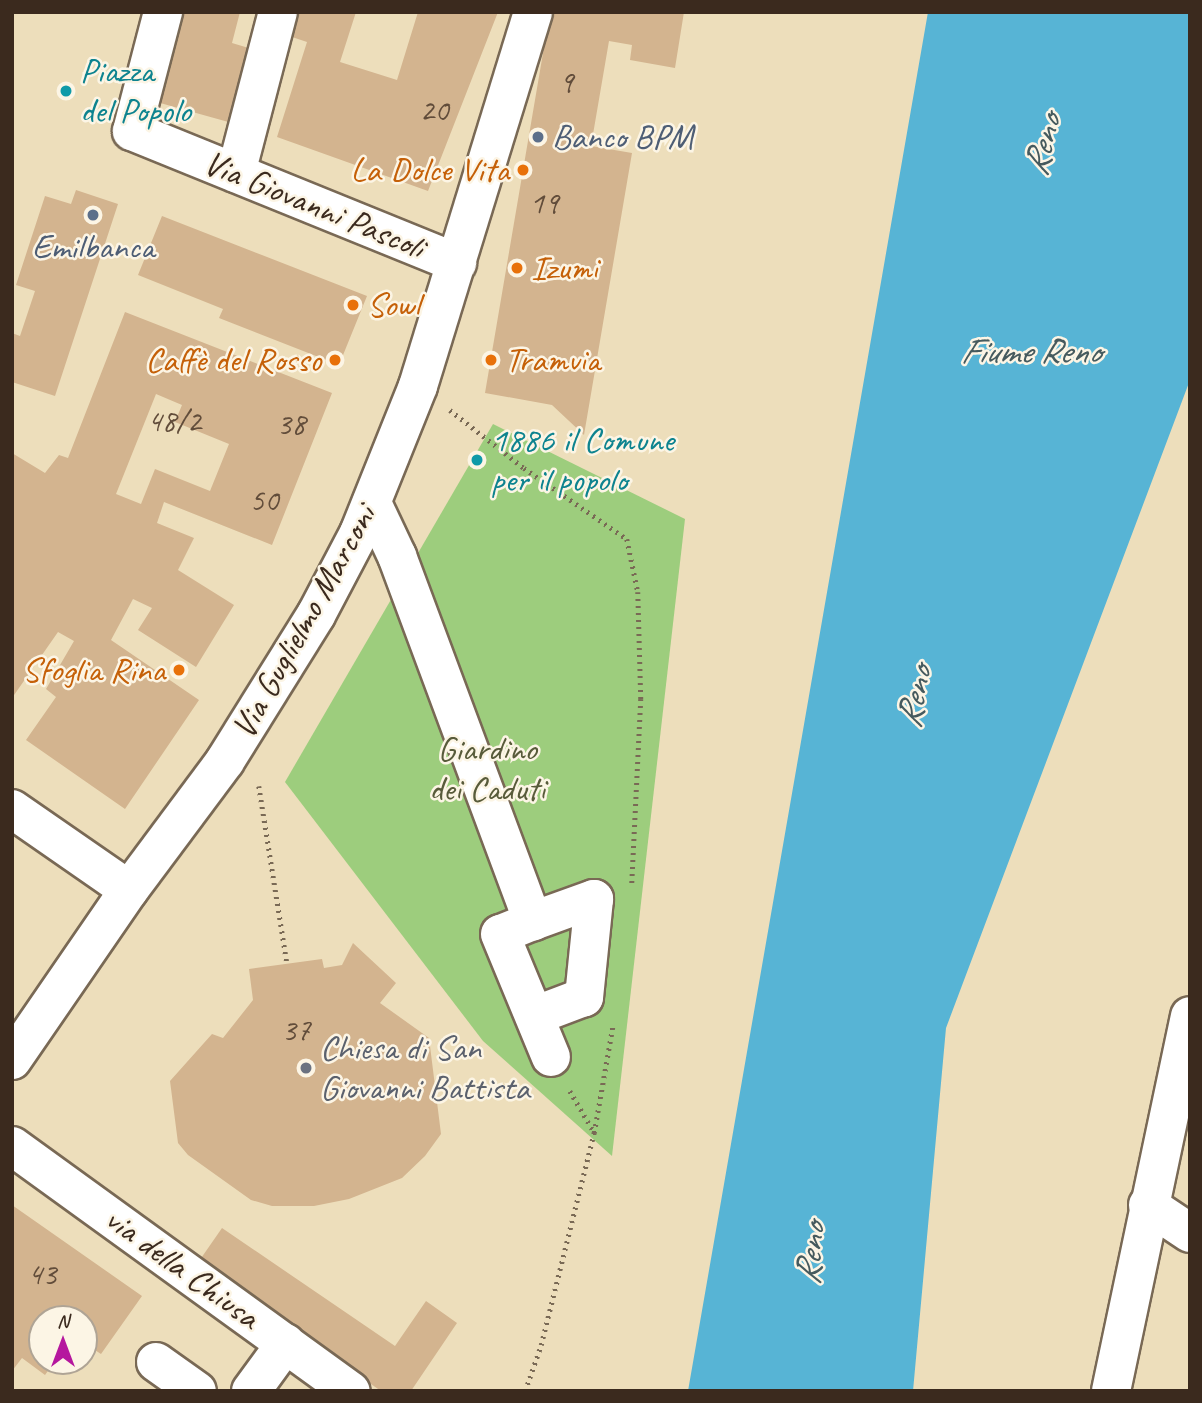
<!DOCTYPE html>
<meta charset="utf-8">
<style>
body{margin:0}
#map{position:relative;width:1202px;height:1403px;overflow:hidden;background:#eddebb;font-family:Caveat,sans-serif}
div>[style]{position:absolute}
.green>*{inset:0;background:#9dcd7d}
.water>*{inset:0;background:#57b4d5}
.building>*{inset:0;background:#d3b48f}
.path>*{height:4.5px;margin-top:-2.25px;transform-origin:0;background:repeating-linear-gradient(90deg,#796955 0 2px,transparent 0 7px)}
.roads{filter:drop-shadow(2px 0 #796955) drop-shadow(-2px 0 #796955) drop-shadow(0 2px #796955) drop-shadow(0 -2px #796955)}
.minor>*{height:38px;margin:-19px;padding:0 19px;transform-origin:19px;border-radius:19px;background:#fff}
.major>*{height:38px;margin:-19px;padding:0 19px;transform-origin:19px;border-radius:19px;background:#fff}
.dots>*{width:19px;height:19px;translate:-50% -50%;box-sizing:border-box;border:4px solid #fcf5e5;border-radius:50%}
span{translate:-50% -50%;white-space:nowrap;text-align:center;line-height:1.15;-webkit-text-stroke:5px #fcf5e5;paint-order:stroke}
.number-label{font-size:32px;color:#614c3a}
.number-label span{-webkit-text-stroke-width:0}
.culture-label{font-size:35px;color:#0d838f}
.left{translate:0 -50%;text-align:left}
.service-label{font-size:35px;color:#4e5e75}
.food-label{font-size:35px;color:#c56008}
.right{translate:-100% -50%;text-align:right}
.street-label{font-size:35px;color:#3b2a1e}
.park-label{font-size:35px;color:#585b3a}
.worship-label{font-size:35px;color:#5b616d}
.water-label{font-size:37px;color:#455a5e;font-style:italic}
.frame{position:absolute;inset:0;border:14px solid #3b2a1e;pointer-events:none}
.north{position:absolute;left:28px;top:1305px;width:70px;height:70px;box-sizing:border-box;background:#fcf5e5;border:2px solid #afa495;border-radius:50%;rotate:0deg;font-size:19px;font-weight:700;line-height:28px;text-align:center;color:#3b2a1e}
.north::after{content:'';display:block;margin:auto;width:24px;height:32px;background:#b5179e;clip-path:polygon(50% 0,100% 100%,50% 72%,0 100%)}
</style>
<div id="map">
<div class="green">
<div style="clip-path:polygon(493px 424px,685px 519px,612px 1156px,483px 1041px,285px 782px)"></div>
</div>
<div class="water">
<div style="clip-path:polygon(928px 12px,1190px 12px,1190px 380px,946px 1028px,913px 1391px,688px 1391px)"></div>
</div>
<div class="building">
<div style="clip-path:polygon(179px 12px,240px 12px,232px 43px,252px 49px,232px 123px,153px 101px)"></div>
<div style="clip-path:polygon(286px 12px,356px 12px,340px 62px,397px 80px,418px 12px,498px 12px,428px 191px,277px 137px,307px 42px,280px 33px)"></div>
<div style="clip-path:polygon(550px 12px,684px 12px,675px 68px,630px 60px,632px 45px,609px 41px,591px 146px,632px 153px,584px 435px,552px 405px,485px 393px)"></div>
<div style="clip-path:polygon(76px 190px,118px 204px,55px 396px,12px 382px,12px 333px,20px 336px,35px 291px,16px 285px,45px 196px,71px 204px)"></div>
<div style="clip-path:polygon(162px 216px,367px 296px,339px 365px,219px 318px,223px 309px,138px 275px)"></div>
<div style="clip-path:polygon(evenodd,125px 312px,332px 393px,272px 545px,164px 502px,157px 523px,194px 538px,178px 570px,234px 605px,196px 667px,138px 630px,152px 608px,133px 599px,111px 640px,199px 700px,125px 809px,26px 740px,56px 697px,46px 689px,74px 641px,58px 632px,12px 698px,12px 453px,45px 473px,59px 455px,68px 458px,125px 312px,156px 394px,182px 405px,175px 422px,229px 444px,210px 491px,155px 469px,141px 504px,116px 494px,156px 394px)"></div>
<div style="clip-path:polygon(353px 943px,396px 983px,380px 1003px,429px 1038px,441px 1134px,425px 1156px,402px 1178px,349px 1199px,314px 1206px,272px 1206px,251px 1200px,188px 1155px,178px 1143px,170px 1081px,212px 1034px,223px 1038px,253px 1000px,249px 969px,322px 959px,324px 968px,342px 965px)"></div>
<div style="clip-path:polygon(12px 1205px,142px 1296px,101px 1354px,84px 1343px,84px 1319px,42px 1319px,42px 1361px,55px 1361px,45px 1375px,22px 1358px,12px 1371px)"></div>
<div style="clip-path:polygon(222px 1228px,395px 1346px,426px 1301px,457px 1323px,411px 1391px,381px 1391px,197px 1264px)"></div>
</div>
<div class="path">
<div style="left:450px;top:410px;width:94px;rotate:38.1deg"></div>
<div style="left:524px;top:468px;width:125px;rotate:34.6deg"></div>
<div style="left:627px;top:539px;width:54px;rotate:78.3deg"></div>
<div style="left:638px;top:592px;width:107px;rotate:88.4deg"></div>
<div style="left:641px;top:699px;width:185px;rotate:92.8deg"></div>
<div style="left:259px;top:786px;width:179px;rotate:81deg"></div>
<div style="left:570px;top:1091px;width:48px;rotate:59.7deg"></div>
<div style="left:525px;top:1391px;width:49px;rotate:-70.8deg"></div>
<div style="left:541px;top:1345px;width:219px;rotate:-76deg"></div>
<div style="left:594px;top:1133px;width:111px;rotate:-80.1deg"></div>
</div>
<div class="roads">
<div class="minor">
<div style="left:163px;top:12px;width:123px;rotate:104.6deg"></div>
<div style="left:132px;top:131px;width:351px;rotate:22.1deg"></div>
<div style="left:236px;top:173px;width:166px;rotate:-75.4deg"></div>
<div style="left:372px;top:503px;width:59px;rotate:64.7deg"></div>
<div style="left:397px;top:556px;width:390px;rotate:69.6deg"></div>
<div style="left:533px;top:921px;width:35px;rotate:158deg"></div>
<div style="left:500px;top:934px;width:133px;rotate:67.5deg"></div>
<div style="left:12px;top:809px;width:142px;rotate:34.7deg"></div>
<div style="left:533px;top:921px;width:65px;rotate:-19.8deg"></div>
<div style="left:594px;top:899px;width:99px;rotate:95.8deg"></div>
<div style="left:584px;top:997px;width:53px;rotate:159.2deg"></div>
<div style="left:12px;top:1146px;width:418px;rotate:35.9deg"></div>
<div style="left:1148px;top:1205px;width:50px;rotate:33.7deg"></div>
<div style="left:156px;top:1362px;width:50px;rotate:35.3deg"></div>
<div style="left:251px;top:1391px;width:59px;rotate:-53.9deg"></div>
<div style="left:1111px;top:1391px;width:383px;rotate:-78.1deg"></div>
</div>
<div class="major">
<div style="left:12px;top:1060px;width:206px;rotate:-55.5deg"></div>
<div style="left:129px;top:890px;width:161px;rotate:-53.3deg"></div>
<div style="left:225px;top:761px;width:172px;rotate:-58.1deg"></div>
<div style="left:316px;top:615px;width:93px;rotate:-62.3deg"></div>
<div style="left:359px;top:533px;width:158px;rotate:-68.1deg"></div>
<div style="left:418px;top:386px;width:391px;rotate:-72.9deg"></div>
</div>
</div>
<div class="dots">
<div style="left:66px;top:91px;background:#0f9aa8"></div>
<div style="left:538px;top:137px;background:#5c6f8a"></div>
<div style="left:523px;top:170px;background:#e8710a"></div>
<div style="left:93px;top:215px;background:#5c6f8a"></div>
<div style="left:517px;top:268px;background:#e8710a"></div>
<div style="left:353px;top:305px;background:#e8710a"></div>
<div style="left:335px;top:360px;background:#e8710a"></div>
<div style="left:491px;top:360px;background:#e8710a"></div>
<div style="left:477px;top:460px;background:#0f9aa8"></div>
<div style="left:179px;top:670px;background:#e8710a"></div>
<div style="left:306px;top:1068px;background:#6b7280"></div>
</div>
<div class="number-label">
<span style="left:566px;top:82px">9</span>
<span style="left:434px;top:110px">20</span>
<span style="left:544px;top:203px">19</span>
<span style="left:174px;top:421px">48/2</span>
<span style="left:291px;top:424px">38</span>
<span style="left:264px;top:500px">50</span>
<span style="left:296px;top:1030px">37</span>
<span style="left:42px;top:1274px">43</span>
</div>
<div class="culture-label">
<span class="left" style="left:80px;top:91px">Piazza<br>del Popolo</span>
<span class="left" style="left:491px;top:460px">1886 il Comune<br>per il popolo</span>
</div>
<div class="service-label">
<span class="left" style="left:552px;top:137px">Banco BPM</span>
<span style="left:93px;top:247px">Emilbanca</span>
</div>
<div class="food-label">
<span class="right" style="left:509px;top:170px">La Dolce Vita</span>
<span class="left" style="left:531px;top:268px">Izumi</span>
<span class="left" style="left:367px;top:305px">Sowl</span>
<span class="right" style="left:321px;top:360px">Caffè del Rosso</span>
<span class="left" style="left:505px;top:360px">Tramvia</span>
<span class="right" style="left:165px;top:670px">Sfoglia Rina</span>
</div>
<div class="street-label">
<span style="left:314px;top:205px;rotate:22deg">Via Giovanni Pascoli</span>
<span style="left:304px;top:622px;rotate:-61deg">Via Guglielmo Marconi</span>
<span style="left:182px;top:1268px;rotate:36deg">via della Chiusa</span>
</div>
<div class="park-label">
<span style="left:487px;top:769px">Giardino<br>dei Caduti</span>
</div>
<div class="worship-label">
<span class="left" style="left:320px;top:1068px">Chiesa di San<br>Giovanni Battista</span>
</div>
<div class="water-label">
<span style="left:1042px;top:145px;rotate:-75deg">Reno</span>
<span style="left:1030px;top:351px">Fiume Reno</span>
<span style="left:914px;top:697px;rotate:-78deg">Reno</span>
<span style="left:810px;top:1254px;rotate:-84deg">Reno</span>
</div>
<div class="frame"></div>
<div class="north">N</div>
</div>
